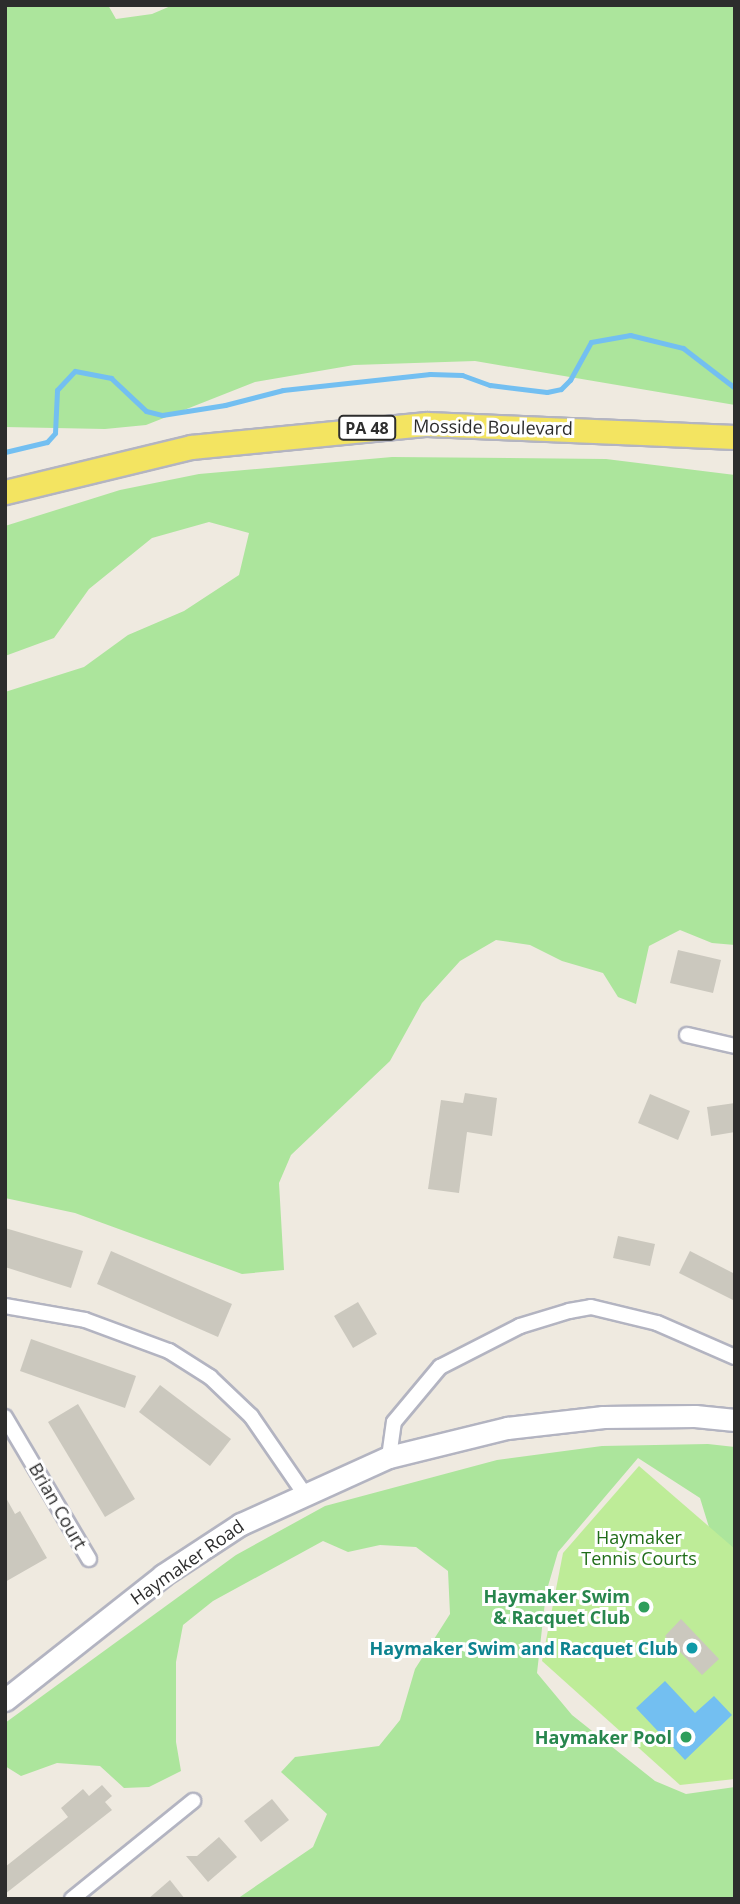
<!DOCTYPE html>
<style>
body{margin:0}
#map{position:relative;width:740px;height:1904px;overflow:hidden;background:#efeae0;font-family:"Open Sans",sans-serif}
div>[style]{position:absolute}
.green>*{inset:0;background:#ace59c}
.pitch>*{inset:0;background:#beec98}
.water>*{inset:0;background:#73bff1}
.stream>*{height:5px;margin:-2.5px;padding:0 2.5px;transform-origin:2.5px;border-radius:2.5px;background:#73bff1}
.building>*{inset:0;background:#cbc8be}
.roads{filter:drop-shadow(2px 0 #b3b4c1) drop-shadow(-2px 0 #b3b4c1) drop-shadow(0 2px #b3b4c1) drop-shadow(0 -2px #b3b4c1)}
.street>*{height:14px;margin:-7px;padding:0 7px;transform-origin:7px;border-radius:7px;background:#fff}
.secondary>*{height:21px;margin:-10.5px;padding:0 10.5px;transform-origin:10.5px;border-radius:10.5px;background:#fff}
.primary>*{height:23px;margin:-11.5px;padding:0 11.5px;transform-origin:11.5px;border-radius:11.5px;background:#f3e461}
.dots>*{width:19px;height:19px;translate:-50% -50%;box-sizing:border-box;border:4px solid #fff;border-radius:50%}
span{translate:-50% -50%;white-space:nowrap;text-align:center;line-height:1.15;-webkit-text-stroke:6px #fff;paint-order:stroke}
.shield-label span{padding:2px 5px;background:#fff;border:2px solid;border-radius:5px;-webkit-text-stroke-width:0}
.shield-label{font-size:16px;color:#2d2d2d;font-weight:700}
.street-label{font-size:18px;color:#2d2d2d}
.park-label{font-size:18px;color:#216e1a}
.leisure-label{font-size:18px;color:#27864d;font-weight:700}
.right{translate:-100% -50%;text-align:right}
.culture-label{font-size:18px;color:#0d838f;font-weight:700}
.frame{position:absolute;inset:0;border:7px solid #2d2d2d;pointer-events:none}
</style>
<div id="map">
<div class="green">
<div style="clip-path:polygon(5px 5px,108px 5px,116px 19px,152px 14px,173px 5px,735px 5px,735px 405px,475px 361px,354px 365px,255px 382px,146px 425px,105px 429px,5px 427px)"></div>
<div style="clip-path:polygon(392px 457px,606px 459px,735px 475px,735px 945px,712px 943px,680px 930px,649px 946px,636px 1004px,618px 997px,603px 973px,562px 961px,530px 945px,496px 940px,460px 961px,422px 1003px,390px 1061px,291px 1155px,279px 1183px,284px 1270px,242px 1274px,75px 1213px,5px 1198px,5px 692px,84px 667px,128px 635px,184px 611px,239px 575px,249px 533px,209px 522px,152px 538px,89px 589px,54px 638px,5px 656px,5px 526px,120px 490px,199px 474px)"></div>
<div style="clip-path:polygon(708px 1444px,735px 1447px,735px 1582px,712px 1537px,700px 1498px,638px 1458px,558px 1552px,546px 1593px,537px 1673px,572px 1715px,655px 1781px,686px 1794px,735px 1787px,735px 1899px,237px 1899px,313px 1847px,327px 1814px,281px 1772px,295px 1757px,379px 1746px,400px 1720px,415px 1669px,450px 1614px,448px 1571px,416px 1547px,380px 1545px,348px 1552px,323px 1541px,213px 1601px,183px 1625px,176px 1662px,176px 1742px,181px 1771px,149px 1787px,124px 1788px,100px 1766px,57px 1763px,21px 1776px,5px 1766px,5px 1723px,236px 1555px,325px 1506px,497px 1460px,602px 1446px)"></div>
</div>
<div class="pitch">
<div style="clip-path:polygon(639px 1466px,735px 1549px,735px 1779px,680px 1785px,542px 1661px,563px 1553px)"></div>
</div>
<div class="water">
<div style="clip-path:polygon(665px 1681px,695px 1713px,714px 1696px,732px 1715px,685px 1760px,636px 1708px)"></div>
</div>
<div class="stream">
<div style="left:5px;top:452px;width:43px;rotate:-13.4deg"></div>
<div style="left:47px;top:442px;width:12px;rotate:-48deg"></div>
<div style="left:55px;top:433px;width:43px;rotate:-87.3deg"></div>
<div style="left:57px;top:390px;width:26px;rotate:-47deg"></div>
<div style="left:75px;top:371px;width:37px;rotate:11deg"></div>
<div style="left:111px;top:378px;width:48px;rotate:43.3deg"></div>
<div style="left:146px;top:411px;width:16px;rotate:14deg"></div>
<div style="left:162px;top:415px;width:64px;rotate:-9deg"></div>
<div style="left:225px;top:405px;width:60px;rotate:-14.5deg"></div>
<div style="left:283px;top:390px;width:148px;rotate:-6.2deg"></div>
<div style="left:430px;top:374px;width:32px;rotate:2deg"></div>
<div style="left:462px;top:375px;width:30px;rotate:20deg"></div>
<div style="left:490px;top:385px;width:57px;rotate:7deg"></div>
<div style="left:547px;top:392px;width:14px;rotate:-12deg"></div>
<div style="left:561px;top:389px;width:13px;rotate:-45deg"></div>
<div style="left:570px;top:380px;width:43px;rotate:-61.1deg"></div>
<div style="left:591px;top:342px;width:40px;rotate:-10deg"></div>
<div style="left:630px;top:335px;width:55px;rotate:13.8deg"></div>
<div style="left:683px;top:348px;width:66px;rotate:37.6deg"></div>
</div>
<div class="building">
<div style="clip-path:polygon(678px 950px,721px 960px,713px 993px,670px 983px)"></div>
<div style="clip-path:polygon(465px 1093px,497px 1098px,492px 1136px,467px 1132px,459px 1193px,428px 1189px,441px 1100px,463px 1103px)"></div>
<div style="clip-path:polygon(650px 1094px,690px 1111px,678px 1140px,638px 1123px)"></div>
<div style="clip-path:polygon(735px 1103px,735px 1132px,711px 1136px,707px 1107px)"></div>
<div style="clip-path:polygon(5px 1228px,83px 1251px,71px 1288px,5px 1267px)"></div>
<div style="clip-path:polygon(618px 1236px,655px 1244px,650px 1266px,613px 1258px)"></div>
<div style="clip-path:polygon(111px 1251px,232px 1304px,218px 1337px,97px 1284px)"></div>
<div style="clip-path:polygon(690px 1251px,735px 1274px,735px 1301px,679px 1273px)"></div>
<div style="clip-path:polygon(358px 1302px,377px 1334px,353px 1348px,334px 1316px)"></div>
<div style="clip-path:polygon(31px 1339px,136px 1376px,125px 1408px,20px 1371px)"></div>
<div style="clip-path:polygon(160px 1385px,231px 1439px,210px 1466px,139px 1412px)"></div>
<div style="clip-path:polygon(78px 1404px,135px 1499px,105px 1517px,48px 1422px)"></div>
<div style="clip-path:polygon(5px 1496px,15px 1514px,20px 1511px,47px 1558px,5px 1582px)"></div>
<div style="clip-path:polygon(681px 1619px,719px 1659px,702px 1675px,665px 1636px)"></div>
<div style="clip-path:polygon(102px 1785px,112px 1796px,105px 1802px,112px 1810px,5px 1894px,5px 1867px,68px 1817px,61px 1808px,83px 1789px,89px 1796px)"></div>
<div style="clip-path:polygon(272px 1799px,289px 1820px,261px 1842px,244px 1821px)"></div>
<div style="clip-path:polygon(219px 1837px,237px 1857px,208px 1882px,186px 1856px,197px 1856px)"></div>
<div style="clip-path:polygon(170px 1880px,185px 1899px,148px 1899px)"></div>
</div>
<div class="roads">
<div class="street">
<div style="left:687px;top:1035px;width:49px;rotate:12.9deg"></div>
<div style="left:5px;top:1306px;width:81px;rotate:9.9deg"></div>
<div style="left:85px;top:1320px;width:90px;rotate:20.3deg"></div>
<div style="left:169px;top:1351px;width:49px;rotate:32.4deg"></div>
<div style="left:210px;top:1377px;width:57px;rotate:43.6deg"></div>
<div style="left:251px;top:1416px;width:93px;rotate:55.5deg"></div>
<div style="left:5px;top:1417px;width:165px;rotate:59.4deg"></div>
<div style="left:389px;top:1457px;width:35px;rotate:-82deg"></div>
<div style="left:394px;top:1422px;width:72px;rotate:-50.1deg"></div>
<div style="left:440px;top:1367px;width:90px;rotate:-27.1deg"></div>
<div style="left:520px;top:1326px;width:51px;rotate:-17deg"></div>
<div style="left:569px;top:1311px;width:22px;rotate:-10deg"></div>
<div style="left:591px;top:1307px;width:68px;rotate:13.6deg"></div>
<div style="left:657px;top:1323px;width:85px;rotate:23.6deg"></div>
<div style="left:72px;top:1899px;width:156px;rotate:-39deg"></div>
</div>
<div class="secondary">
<div style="left:5px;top:1700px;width:201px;rotate:-38.3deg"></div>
<div style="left:163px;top:1575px;width:93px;rotate:-33.2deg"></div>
<div style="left:241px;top:1524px;width:162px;rotate:-24.4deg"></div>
<div style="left:389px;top:1457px;width:122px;rotate:-13.8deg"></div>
<div style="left:507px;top:1428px;width:97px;rotate:-6.5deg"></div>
<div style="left:603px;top:1417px;width:92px;rotate:-0.6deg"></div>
<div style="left:695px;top:1416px;width:40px;rotate:5.7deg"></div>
</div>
<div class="primary">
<div style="left:5px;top:492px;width:191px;rotate:-13.6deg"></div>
<div style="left:191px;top:447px;width:237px;rotate:-5.6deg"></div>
<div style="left:427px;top:424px;width:308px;rotate:2.4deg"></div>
</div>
</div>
<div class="dots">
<div style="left:644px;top:1607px;background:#2e9e5b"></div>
<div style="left:692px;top:1648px;background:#0f9aa8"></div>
<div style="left:686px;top:1737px;background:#2e9e5b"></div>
</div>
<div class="shield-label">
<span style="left:367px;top:428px">PA 48</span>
</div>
<div class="street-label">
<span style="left:493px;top:427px;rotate:1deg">Mosside Boulevard</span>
<span style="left:58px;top:1506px;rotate:60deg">Brian Court</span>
<span style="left:187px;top:1562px;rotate:-35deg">Haymaker Road</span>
</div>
<div class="park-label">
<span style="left:639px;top:1548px">Haymaker<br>Tennis Courts</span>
</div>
<div class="leisure-label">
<span class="right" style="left:630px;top:1607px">Haymaker Swim<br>&amp; Racquet Club</span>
<span class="right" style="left:672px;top:1737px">Haymaker Pool</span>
</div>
<div class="culture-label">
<span class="right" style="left:678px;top:1648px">Haymaker Swim and Racquet Club</span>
</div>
<div class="frame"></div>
</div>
